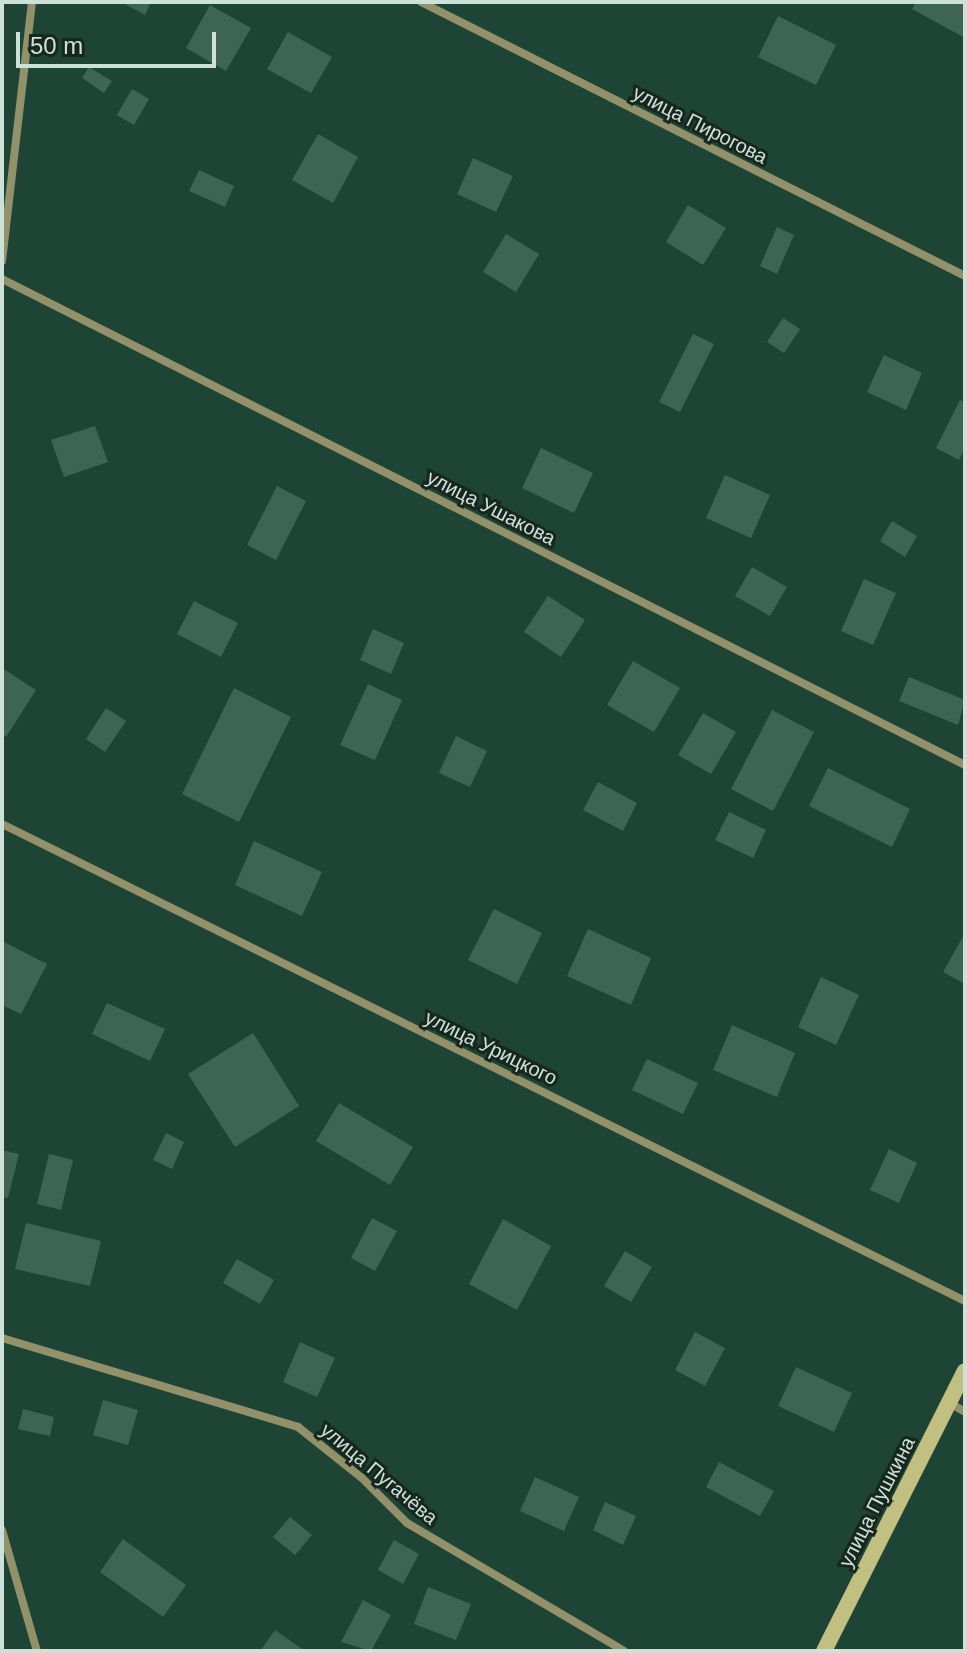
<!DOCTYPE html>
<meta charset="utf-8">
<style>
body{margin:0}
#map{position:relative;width:967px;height:1653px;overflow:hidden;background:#1e4436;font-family:Arial,sans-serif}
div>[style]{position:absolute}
.building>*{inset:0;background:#3d6455}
.minor>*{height:8px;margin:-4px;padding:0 4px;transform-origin:4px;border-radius:4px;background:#929169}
.secondary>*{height:16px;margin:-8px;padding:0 8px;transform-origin:8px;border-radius:8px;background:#c2c080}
span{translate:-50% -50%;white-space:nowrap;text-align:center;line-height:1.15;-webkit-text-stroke:6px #172720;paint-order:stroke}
.street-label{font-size:20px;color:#cce1d7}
.frame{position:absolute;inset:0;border:4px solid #cce1d7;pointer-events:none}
.scale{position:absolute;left:16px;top:32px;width:200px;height:36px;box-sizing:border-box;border:4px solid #cce1d7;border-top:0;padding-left:10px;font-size:24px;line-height:28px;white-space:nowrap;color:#cce1d7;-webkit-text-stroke:6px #172720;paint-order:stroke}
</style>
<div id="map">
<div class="building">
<div style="clip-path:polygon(121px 2px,151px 2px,145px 15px)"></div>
<div style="clip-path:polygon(916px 2px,965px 2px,965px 38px,912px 9px)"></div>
<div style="clip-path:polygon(210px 5px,251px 28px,226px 71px,186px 48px)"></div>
<div style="clip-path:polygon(778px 16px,836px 45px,816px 85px,758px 57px)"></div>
<div style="clip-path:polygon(288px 32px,332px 57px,311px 93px,267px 69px)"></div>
<div style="clip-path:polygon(89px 67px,112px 81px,104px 93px,82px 78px)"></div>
<div style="clip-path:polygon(132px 89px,149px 99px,134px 125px,117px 115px)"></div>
<div style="clip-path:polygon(318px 134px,358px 157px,333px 203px,292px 180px)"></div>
<div style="clip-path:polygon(473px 158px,513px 176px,496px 212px,457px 194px)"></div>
<div style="clip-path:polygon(199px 170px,234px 186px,225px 207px,189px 191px)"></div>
<div style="clip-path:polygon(688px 205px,726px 228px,703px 265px,666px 242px)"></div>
<div style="clip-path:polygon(777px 227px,794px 235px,777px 274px,760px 266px)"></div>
<div style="clip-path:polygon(506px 234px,539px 254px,516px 292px,483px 272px)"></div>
<div style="clip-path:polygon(783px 318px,800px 329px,784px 353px,767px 342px)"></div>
<div style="clip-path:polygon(693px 334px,714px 344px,680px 412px,659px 402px)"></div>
<div style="clip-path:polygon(884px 355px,922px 373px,906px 410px,867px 392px)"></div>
<div style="clip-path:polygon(960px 400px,965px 402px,965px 447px,959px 460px,936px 448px)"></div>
<div style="clip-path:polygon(95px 426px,108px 462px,64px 477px,51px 440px)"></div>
<div style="clip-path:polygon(541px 448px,593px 473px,574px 513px,522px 488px)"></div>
<div style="clip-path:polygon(725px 475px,770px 495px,751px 538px,706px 518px)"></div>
<div style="clip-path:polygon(277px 486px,306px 501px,276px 560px,247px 545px)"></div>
<div style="clip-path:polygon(892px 521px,917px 536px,905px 557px,880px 541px)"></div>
<div style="clip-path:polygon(752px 567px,787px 587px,770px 616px,735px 596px)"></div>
<div style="clip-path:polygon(864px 579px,896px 593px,873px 645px,841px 631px)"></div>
<div style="clip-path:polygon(548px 596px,585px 620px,561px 657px,524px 632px)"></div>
<div style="clip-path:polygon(194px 601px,238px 623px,221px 657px,177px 634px)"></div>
<div style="clip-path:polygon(373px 629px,404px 643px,391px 674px,360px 660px)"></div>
<div style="clip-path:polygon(633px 661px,680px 688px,654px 732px,607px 705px)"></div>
<div style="clip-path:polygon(2px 668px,36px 690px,6px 737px,2px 734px)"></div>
<div style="clip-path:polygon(909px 677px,965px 700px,958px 725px,899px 701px)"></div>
<div style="clip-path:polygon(368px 684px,402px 700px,375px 760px,340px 745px)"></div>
<div style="clip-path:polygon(234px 688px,291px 717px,239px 822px,182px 794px)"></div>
<div style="clip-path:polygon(106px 708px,126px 721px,105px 752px,86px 739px)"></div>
<div style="clip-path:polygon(772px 710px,814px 732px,773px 811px,731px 789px)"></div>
<div style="clip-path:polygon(703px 713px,736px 732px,711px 774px,678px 755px)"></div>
<div style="clip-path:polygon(456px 736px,487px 751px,470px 787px,439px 773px)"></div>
<div style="clip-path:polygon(828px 768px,910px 809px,892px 847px,809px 806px)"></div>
<div style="clip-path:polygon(598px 782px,637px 803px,623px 831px,583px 810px)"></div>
<div style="clip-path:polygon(729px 812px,766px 830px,753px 858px,715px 840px)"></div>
<div style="clip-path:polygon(254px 841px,322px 872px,302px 916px,235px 885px)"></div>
<div style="clip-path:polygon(494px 909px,542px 933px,517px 984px,468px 960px)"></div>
<div style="clip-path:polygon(588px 929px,651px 958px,631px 1005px,567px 976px)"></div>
<div style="clip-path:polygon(965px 933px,965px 984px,943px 972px)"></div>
<div style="clip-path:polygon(2px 941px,47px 964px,21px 1014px,2px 1005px)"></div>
<div style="clip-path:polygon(821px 977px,859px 995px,836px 1045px,798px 1027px)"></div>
<div style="clip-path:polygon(107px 1003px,165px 1029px,150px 1061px,92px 1034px)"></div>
<div style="clip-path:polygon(732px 1025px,795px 1053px,777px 1097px,713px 1070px)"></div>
<div style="clip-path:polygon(253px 1033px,299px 1106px,235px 1147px,188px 1074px)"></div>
<div style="clip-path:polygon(647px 1059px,698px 1083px,683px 1114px,632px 1090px)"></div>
<div style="clip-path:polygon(339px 1103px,413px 1147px,390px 1185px,316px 1141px)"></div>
<div style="clip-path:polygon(166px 1133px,184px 1142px,172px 1169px,153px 1160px)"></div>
<div style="clip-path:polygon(889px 1149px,917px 1163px,899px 1203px,870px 1190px)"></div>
<div style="clip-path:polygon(2px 1150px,19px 1154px,8px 1198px,2px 1197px)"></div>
<div style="clip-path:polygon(49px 1154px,73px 1160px,61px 1210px,37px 1204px)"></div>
<div style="clip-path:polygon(372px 1218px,397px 1231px,375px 1271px,351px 1258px)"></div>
<div style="clip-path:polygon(503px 1219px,551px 1246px,517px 1310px,469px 1284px)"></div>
<div style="clip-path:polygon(26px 1223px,101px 1241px,90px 1286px,15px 1269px)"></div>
<div style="clip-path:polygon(625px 1251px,652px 1267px,631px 1302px,604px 1286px)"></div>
<div style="clip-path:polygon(237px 1259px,274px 1280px,260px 1304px,223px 1283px)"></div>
<div style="clip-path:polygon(695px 1332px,725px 1348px,705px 1386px,675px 1370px)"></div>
<div style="clip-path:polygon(300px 1342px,335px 1358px,317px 1397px,283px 1382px)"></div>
<div style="clip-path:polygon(796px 1367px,852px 1393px,834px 1432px,778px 1406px)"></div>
<div style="clip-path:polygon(103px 1400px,138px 1410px,128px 1445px,93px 1435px)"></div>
<div style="clip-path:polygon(23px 1409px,54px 1417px,50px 1436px,18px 1429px)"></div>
<div style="clip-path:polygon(719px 1462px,774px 1491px,760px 1516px,706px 1487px)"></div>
<div style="clip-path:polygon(535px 1477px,579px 1497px,564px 1531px,520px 1511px)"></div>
<div style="clip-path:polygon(605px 1502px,636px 1516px,623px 1545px,593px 1530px)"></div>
<div style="clip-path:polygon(290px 1517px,312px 1535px,295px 1555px,273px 1537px)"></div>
<div style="clip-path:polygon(123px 1539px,186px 1585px,163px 1617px,100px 1572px)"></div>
<div style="clip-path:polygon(394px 1540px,419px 1554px,403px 1584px,378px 1570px)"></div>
<div style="clip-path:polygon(428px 1587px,471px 1604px,456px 1640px,414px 1624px)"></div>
<div style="clip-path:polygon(363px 1600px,391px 1615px,371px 1651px,341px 1642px)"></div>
<div style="clip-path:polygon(275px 1630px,305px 1651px,260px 1651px)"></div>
</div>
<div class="minor">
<div style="left:421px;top:2px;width:609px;rotate:26.73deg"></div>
<div style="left:2px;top:261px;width:261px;rotate:-83.4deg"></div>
<div style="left:2px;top:279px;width:1079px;rotate:26.78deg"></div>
<div style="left:2px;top:824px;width:1075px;rotate:26.35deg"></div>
<div style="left:2px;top:1338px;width:309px;rotate:16.7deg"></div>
<div style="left:298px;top:1427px;width:82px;rotate:38.6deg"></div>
<div style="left:362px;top:1478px;width:64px;rotate:45deg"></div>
<div style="left:407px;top:1523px;width:252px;rotate:30.5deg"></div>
<div style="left:950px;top:1403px;width:17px;rotate:31deg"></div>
<div style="left:2px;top:1530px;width:126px;rotate:73.9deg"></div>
</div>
<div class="secondary">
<div style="left:824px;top:1651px;width:313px;rotate:-63.3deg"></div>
</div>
<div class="street-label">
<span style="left:700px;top:125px;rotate:27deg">улица Пирогова</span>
<span style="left:491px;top:508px;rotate:27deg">улица Ушакова</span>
<span style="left:491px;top:1048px;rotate:26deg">улица Урицкого</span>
<span style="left:379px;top:1474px;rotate:40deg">улица Пугачёва</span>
<span style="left:877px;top:1502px;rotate:-63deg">улица Пушкина</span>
</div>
<div class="frame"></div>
<div class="scale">50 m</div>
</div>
